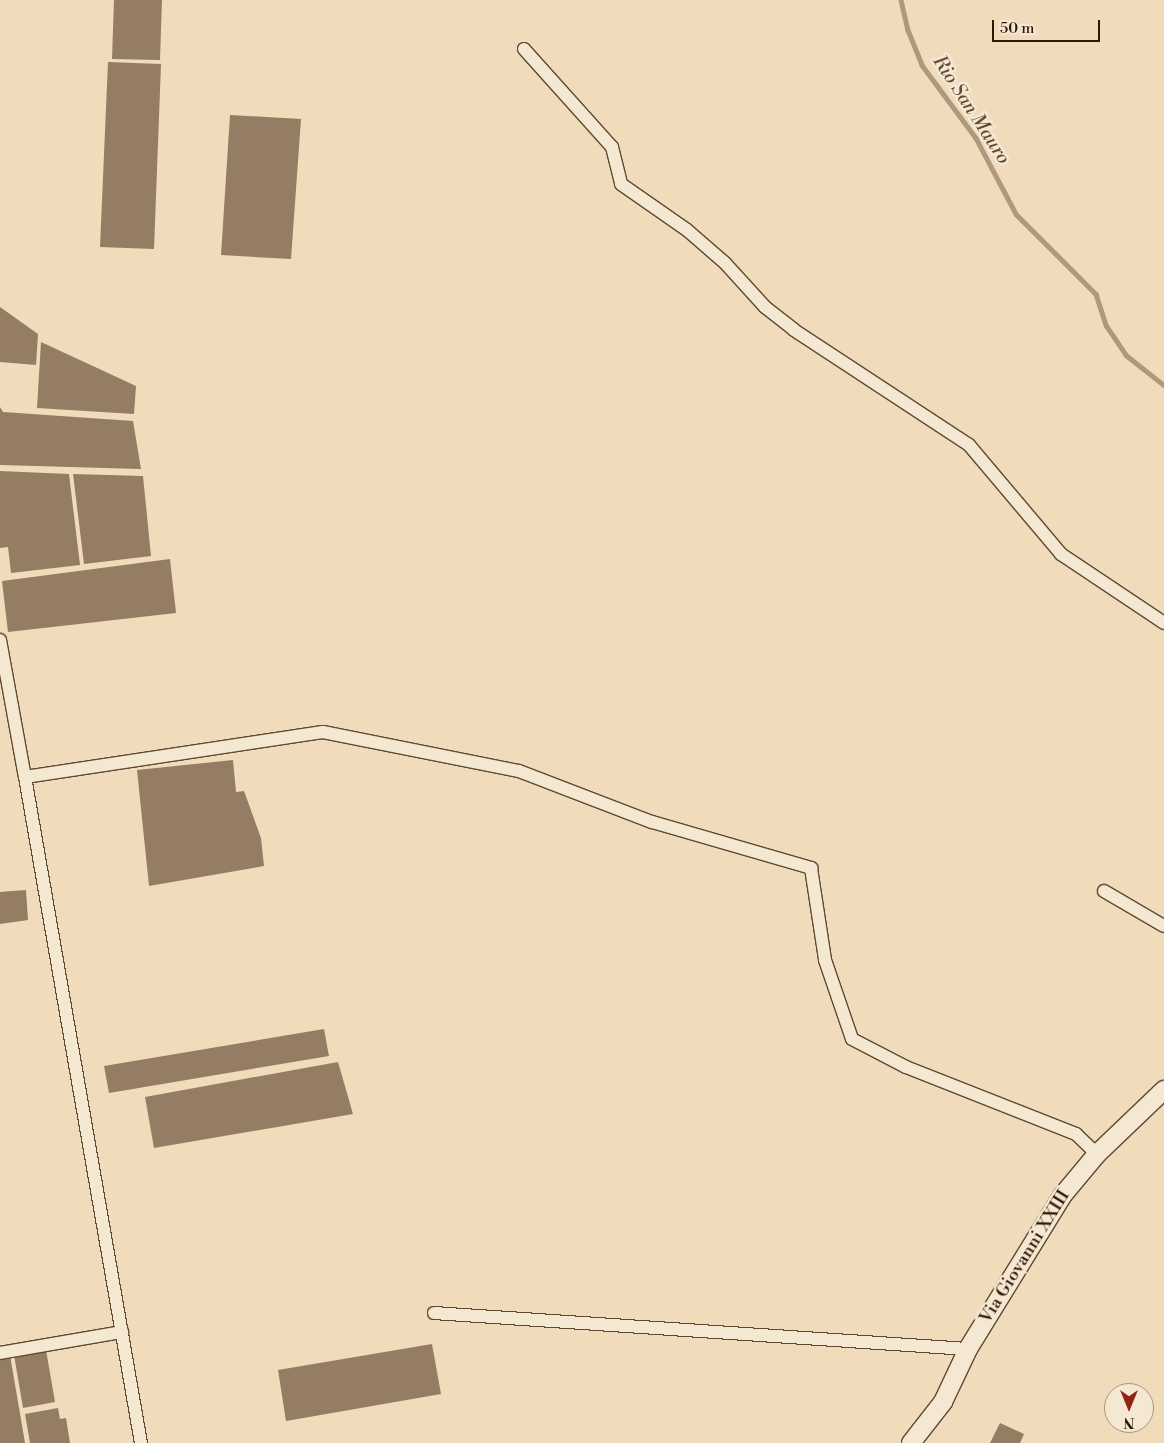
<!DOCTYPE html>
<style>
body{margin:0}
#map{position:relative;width:1164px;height:1443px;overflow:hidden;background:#f0dbbb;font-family:"Libre Bodoni",serif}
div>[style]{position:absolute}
.stream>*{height:4.5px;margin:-2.25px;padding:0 2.25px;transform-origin:2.25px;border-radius:2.25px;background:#af987d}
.building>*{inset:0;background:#947d63}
.roads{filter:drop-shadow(1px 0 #604832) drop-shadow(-1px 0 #604832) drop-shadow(0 1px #604832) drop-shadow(0 -1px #604832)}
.street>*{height:12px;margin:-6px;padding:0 6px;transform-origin:6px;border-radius:6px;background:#f5e8d3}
.secondary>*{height:18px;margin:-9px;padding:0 9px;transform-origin:9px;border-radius:9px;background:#f5e8d3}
span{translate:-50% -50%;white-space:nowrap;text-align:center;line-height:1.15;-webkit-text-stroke:5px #f5e8d3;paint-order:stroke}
.street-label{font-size:18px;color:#301704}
.water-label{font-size:19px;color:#634b34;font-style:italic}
.north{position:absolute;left:1104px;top:1383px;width:50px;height:50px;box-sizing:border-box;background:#f5e8d3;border:1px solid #a69480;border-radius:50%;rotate:180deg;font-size:14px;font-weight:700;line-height:20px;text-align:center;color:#301704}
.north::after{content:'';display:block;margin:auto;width:18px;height:22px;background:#8f2418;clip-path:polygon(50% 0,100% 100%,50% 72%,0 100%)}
.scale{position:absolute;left:992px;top:20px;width:108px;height:22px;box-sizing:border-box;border:2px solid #301704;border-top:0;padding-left:6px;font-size:15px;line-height:18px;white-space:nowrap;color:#301704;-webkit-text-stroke:4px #f5e8d3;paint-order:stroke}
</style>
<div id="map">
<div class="stream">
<div style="left:901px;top:0;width:31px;rotate:77deg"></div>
<div style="left:908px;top:30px;width:38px;rotate:68deg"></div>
<div style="left:922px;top:65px;width:91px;rotate:53.5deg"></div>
<div style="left:976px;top:138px;width:86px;rotate:62.2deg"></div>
<div style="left:1016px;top:214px;width:113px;rotate:45deg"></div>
<div style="left:1096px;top:294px;width:33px;rotate:72deg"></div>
<div style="left:1106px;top:325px;width:36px;rotate:56deg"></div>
<div style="left:1126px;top:355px;width:48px;rotate:38.3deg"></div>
</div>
<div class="building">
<div style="clip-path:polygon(114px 0,162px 0,160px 60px,112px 59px)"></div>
<div style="clip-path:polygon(108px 62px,161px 64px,154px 249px,100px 247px)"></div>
<div style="clip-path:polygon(230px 115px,301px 119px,291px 259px,221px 255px)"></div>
<div style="clip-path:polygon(0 307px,38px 334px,36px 365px,0 362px)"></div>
<div style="clip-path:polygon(41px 342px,136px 386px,134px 414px,37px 408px)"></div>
<div style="clip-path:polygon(0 407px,3px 412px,133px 421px,141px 469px,0 465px)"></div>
<div style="clip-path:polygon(0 471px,69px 474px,80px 565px,11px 573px,8px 547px,0 548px)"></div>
<div style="clip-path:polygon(73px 474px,143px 476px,151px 556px,84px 564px)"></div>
<div style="clip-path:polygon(170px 559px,176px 613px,8px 632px,2px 581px)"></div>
<div style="clip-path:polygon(233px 760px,236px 792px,244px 791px,261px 838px,264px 866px,149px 886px,137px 770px)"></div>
<div style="clip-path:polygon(26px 890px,28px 920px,0 924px,0 892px)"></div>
<div style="clip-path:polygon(324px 1029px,329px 1056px,109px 1093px,104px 1066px)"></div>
<div style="clip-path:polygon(338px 1062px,353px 1114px,154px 1148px,145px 1097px)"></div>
<div style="clip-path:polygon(432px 1344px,441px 1394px,286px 1421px,278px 1370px)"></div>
<div style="clip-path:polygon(46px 1350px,55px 1402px,23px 1408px,14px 1355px)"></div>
<div style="clip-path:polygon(10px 1355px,25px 1443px,0 1443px,0 1357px)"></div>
<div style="clip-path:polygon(58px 1408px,60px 1419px,66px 1418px,70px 1443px,30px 1443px,25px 1414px)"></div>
<div style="clip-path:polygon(1000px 1423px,1024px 1434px,1020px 1443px,990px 1443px)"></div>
</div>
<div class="roads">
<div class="street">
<div style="left:524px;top:49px;width:132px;rotate:48.1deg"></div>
<div style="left:612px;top:147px;width:38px;rotate:76deg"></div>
<div style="left:621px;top:184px;width:80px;rotate:34.9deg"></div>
<div style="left:687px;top:230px;width:50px;rotate:41deg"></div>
<div style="left:725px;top:263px;width:59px;rotate:47.7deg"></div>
<div style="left:765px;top:307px;width:37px;rotate:38deg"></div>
<div style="left:794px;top:330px;width:209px;rotate:33.3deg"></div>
<div style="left:969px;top:445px;width:143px;rotate:49.8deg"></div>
<div style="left:1061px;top:554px;width:124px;rotate:33.8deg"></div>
<div style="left:0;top:640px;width:139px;rotate:79.7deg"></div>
<div style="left:25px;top:777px;width:301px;rotate:-8.6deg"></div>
<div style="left:323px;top:732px;width:200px;rotate:11.3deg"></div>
<div style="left:519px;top:771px;width:142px;rotate:21deg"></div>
<div style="left:652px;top:822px;width:166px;rotate:16.1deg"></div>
<div style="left:811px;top:868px;width:93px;rotate:81.3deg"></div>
<div style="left:825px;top:960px;width:83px;rotate:71.1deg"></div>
<div style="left:852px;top:1039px;width:61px;rotate:27.4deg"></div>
<div style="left:906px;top:1067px;width:183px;rotate:21.5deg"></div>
<div style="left:1076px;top:1134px;width:29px;rotate:44deg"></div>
<div style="left:25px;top:777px;width:676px;rotate:80.12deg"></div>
<div style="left:1104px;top:891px;width:69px;rotate:30.3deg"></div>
<div style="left:434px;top:1313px;width:535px;rotate:3.86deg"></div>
<div style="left:0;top:1353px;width:124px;rotate:-9.8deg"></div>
</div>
<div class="secondary">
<div style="left:911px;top:1443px;width:52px;rotate:-52deg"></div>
<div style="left:943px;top:1402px;width:59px;rotate:-64.7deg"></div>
<div style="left:968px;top:1349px;width:180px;rotate:-58.4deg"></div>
<div style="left:1062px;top:1196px;width:55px;rotate:-50.2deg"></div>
<div style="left:1097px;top:1154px;width:93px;rotate:-43.7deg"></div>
</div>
</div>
<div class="street-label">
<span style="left:1025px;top:1257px;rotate:-58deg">Via Giovanni XXIII</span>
</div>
<div class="water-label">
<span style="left:971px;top:110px;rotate:57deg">Rio San Mauro</span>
</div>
<div class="north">N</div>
<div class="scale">50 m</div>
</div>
